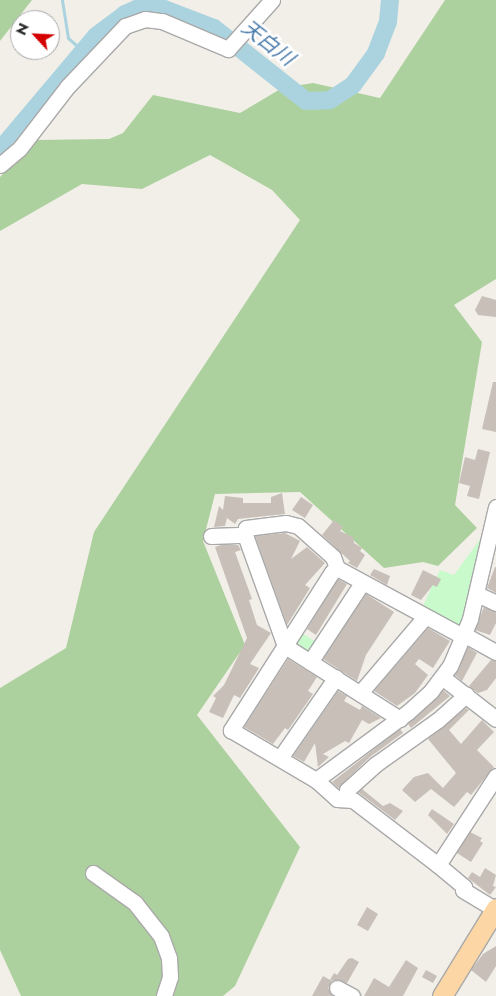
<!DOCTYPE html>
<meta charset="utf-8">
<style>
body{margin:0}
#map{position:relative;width:496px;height:996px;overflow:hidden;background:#f2efe9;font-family:Jost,"Noto Sans JP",sans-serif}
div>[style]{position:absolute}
.forest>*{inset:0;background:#add19e}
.park>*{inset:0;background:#c8facc}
.stream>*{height:3px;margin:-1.5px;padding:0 1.5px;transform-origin:1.5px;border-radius:1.5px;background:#aad3df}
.river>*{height:18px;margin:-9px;padding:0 9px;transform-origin:9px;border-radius:9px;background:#aad3df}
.building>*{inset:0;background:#c7bfb8}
.roads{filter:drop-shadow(1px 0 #a9a9a9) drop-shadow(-1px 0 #a9a9a9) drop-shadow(0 1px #a9a9a9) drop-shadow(0 -1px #a9a9a9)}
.minor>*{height:15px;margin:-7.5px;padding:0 7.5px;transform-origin:7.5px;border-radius:7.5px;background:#fff}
.major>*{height:19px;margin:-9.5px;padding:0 9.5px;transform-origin:9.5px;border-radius:9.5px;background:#fcd6a4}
span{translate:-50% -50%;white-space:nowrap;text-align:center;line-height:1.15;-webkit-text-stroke:5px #fff;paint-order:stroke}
.water-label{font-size:20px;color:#4a7aab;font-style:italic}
.north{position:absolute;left:10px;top:10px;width:50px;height:50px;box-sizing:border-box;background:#fff;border:1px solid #a7a7a7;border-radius:50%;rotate:295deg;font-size:14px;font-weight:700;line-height:20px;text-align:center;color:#222}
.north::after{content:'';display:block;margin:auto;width:18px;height:22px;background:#d40000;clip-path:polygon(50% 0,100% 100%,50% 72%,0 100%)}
</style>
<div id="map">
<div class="forest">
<div style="clip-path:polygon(0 0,32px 0,0 41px)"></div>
<div style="clip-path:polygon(445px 0,496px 0,496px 279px,454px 305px,482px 342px,455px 505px,477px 528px,438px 566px,423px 562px,384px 568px,300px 492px,215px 494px,203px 541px,245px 645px,197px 715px,300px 847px,235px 986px,223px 996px,21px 996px,0 950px,0 688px,66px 648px,94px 532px,300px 220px,272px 190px,210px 155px,142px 189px,82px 184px,0 231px,0 177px,35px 140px,109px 139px,123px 133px,153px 95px,240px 113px,282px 88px,313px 83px,380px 98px)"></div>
</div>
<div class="park">
<div style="clip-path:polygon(486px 531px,462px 628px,421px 610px,440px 570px,454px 575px)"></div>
<div style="clip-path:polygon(299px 631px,319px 644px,311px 656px,292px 647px)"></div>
</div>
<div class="stream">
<div style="left:62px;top:0;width:38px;rotate:81deg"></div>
<div style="left:68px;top:38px;width:20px;rotate:41deg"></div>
</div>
<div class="river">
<div style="left:0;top:150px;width:149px;rotate:-49.9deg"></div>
<div style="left:96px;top:36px;width:36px;rotate:-37deg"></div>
<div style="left:125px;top:14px;width:12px;rotate:-24deg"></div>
<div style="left:136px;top:9px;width:28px"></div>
<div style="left:164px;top:9px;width:53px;rotate:20.8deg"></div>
<div style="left:214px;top:28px;width:117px;rotate:38.4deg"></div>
<div style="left:306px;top:101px;width:24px;rotate:-2deg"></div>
<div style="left:330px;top:100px;width:27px;rotate:-33deg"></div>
<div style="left:353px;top:85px;width:39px;rotate:-54deg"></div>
<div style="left:376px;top:53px;width:33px;rotate:-69deg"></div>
<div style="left:388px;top:22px;width:22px;rotate:-85deg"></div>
</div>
<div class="building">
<div style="clip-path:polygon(482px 296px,496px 300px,496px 317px,478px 315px,475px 310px)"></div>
<div style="clip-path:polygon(493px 382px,496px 382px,496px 432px,482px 429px)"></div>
<div style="clip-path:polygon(478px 449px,490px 452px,479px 499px,467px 496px,470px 486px,459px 483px,465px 457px,475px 460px)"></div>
<div style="clip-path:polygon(282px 493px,285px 514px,238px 519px,235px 524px,227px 518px,225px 526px,214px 527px,219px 506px,223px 510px,225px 496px,243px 498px,243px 503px,271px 503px,271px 497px)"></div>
<div style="clip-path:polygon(301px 497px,313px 505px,305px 518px,292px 510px)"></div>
<div style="clip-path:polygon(334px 520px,343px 527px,340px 531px,353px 537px,354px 543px,362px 548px,360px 551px,365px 555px,357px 568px,348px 563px,350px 561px,322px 535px)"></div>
<div style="clip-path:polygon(285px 533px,300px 541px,291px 559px,307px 547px,325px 563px,305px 585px,310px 588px,287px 625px,255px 536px)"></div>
<div style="clip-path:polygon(221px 545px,238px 545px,241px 550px,235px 552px,252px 599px,249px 600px,257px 625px,271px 633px,250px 664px,259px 668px,240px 698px,234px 695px,223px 718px,209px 712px,216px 698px,213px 696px,224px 685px,247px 638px,215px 547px)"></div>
<div style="clip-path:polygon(495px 567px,496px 567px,496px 593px,487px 588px)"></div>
<div style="clip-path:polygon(374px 569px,390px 576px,387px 585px,370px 575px)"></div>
<div style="clip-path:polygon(423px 570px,441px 579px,437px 587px,433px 585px,421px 600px,411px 595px)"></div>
<div style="clip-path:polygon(338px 579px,347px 584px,316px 635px,307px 629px)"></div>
<div style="clip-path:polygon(366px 594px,394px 612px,366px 655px,357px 681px,323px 659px)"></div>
<div style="clip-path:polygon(484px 607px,496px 612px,496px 623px,490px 635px,475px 630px)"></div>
<div style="clip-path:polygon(428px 628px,450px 641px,433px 668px,419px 659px,415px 664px,428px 675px,415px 693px,397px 706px,374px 691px)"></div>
<div style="clip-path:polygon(468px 647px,477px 653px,462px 681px,455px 675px)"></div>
<div style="clip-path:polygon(288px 659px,317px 677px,308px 691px,313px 694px,288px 730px,285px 728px,273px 744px,244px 727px)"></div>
<div style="clip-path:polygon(491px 660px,496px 661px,496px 678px,487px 690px,478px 693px,469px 686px)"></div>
<div style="clip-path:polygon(443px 690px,450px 696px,411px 728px,408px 724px)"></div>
<div style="clip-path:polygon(338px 691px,347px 696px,344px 701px,360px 710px,362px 706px,381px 718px,369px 724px,362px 720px,349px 743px,345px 741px,323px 754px,329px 757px,318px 767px,315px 743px,304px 762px,293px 756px)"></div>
<div style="clip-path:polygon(466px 708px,469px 710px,449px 730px,461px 744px,482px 720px,494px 732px,477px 750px,494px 767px,471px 795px,467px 792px,454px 807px,431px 789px,415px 802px,402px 790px,414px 777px,428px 773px,443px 788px,456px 773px,428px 739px)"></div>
<div style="clip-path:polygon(400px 729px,403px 733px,370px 757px,338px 788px,332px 782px)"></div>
<div style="clip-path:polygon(362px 789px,383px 806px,390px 803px,403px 811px,395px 820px,358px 792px)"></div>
<div style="clip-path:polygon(432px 809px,454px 824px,447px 834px,428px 815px)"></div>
<div style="clip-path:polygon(470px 832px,482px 838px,480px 841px,483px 843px,471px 862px,457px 853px)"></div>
<div style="clip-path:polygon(485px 868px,496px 875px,493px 886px,496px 887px,490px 895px,468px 878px,472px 872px,480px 877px)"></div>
<div style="clip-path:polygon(367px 907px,378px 914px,368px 931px,357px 925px)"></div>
<div style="clip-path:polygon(496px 946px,496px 966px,486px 982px,471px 970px,483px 954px)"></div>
<div style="clip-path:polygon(352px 958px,359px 962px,347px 983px,332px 980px,328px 988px,332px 996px,312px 996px,323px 976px,330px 980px,334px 973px,337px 975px,348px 959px)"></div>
<div style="clip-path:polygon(406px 960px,418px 968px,403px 996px,364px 996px,374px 978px,389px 987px)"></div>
<div style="clip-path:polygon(426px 970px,437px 976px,433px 983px,422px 977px)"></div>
</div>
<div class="roads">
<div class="minor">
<div style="left:0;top:165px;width:26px;rotate:-40deg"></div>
<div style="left:20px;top:148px;width:78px;rotate:-52.3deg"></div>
<div style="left:68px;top:86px;width:83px;rotate:-46.5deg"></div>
<div style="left:125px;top:26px;width:21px;rotate:-19deg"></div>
<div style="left:145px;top:19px;width:17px;rotate:7deg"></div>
<div style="left:162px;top:21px;width:72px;rotate:23deg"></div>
<div style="left:228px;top:49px;width:66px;rotate:-48.1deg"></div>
<div style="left:211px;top:536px;width:34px;rotate:-2deg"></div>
<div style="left:337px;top:568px;width:6px;rotate:141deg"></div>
<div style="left:332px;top:572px;width:188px;rotate:122.6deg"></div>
<div style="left:231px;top:730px;width:99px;rotate:30.5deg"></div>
<div style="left:316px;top:780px;width:28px;rotate:42deg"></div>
<div style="left:337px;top:799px;width:16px;rotate:4deg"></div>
<div style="left:353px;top:800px;width:107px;rotate:37.4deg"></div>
<div style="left:438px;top:865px;width:34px;rotate:40deg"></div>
<div style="left:464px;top:887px;width:3px;rotate:108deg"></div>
<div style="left:463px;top:890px;width:37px;rotate:31deg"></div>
<div style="left:477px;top:594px;width:21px;rotate:25deg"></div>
<div style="left:465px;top:635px;width:35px;rotate:29deg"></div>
<div style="left:310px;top:662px;width:95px;rotate:-56.6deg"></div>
<div style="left:442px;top:677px;width:68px;rotate:37.9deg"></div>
<div style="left:360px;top:693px;width:100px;rotate:-49.5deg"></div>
<div style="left:400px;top:719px;width:136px;rotate:-147.6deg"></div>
<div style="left:285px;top:646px;width:118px;rotate:-109.8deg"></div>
<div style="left:245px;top:535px;width:7px;rotate:-82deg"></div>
<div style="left:246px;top:528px;width:40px;rotate:-7.1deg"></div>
<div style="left:286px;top:523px;width:12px;rotate:14deg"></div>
<div style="left:298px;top:526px;width:47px;rotate:41.5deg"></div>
<div style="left:333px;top:557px;width:12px;rotate:70deg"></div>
<div style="left:337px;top:568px;width:145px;rotate:28.5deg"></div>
<div style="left:280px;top:758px;width:98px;rotate:-55.3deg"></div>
<div style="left:316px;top:780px;width:114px;rotate:-36.5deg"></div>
<div style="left:408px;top:712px;width:31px;rotate:-42deg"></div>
<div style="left:431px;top:691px;width:31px;rotate:-53deg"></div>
<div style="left:450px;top:666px;width:51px;rotate:-66.9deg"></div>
<div style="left:470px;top:619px;width:115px;rotate:-76.9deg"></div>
<div style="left:346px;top:799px;width:9px;rotate:-84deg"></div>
<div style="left:347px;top:790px;width:39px;rotate:-42deg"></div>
<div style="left:376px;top:764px;width:76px;rotate:-35.4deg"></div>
<div style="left:438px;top:720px;width:38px;rotate:-42deg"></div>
<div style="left:438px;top:865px;width:106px;rotate:-56.9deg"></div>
<div style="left:93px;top:873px;width:52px;rotate:35.5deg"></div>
<div style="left:135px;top:903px;width:42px;rotate:51.8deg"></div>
<div style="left:161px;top:936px;width:23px;rotate:70deg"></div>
<div style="left:169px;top:958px;width:19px;rotate:87deg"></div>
<div style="left:170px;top:977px;width:20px;rotate:108deg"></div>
<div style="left:337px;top:988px;width:17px;rotate:28deg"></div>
</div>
<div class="major">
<div style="left:442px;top:996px;width:103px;rotate:-58.5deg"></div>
</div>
</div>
<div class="water-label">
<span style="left:268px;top:43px;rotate:38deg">天白川</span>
</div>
<div class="north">N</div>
</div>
